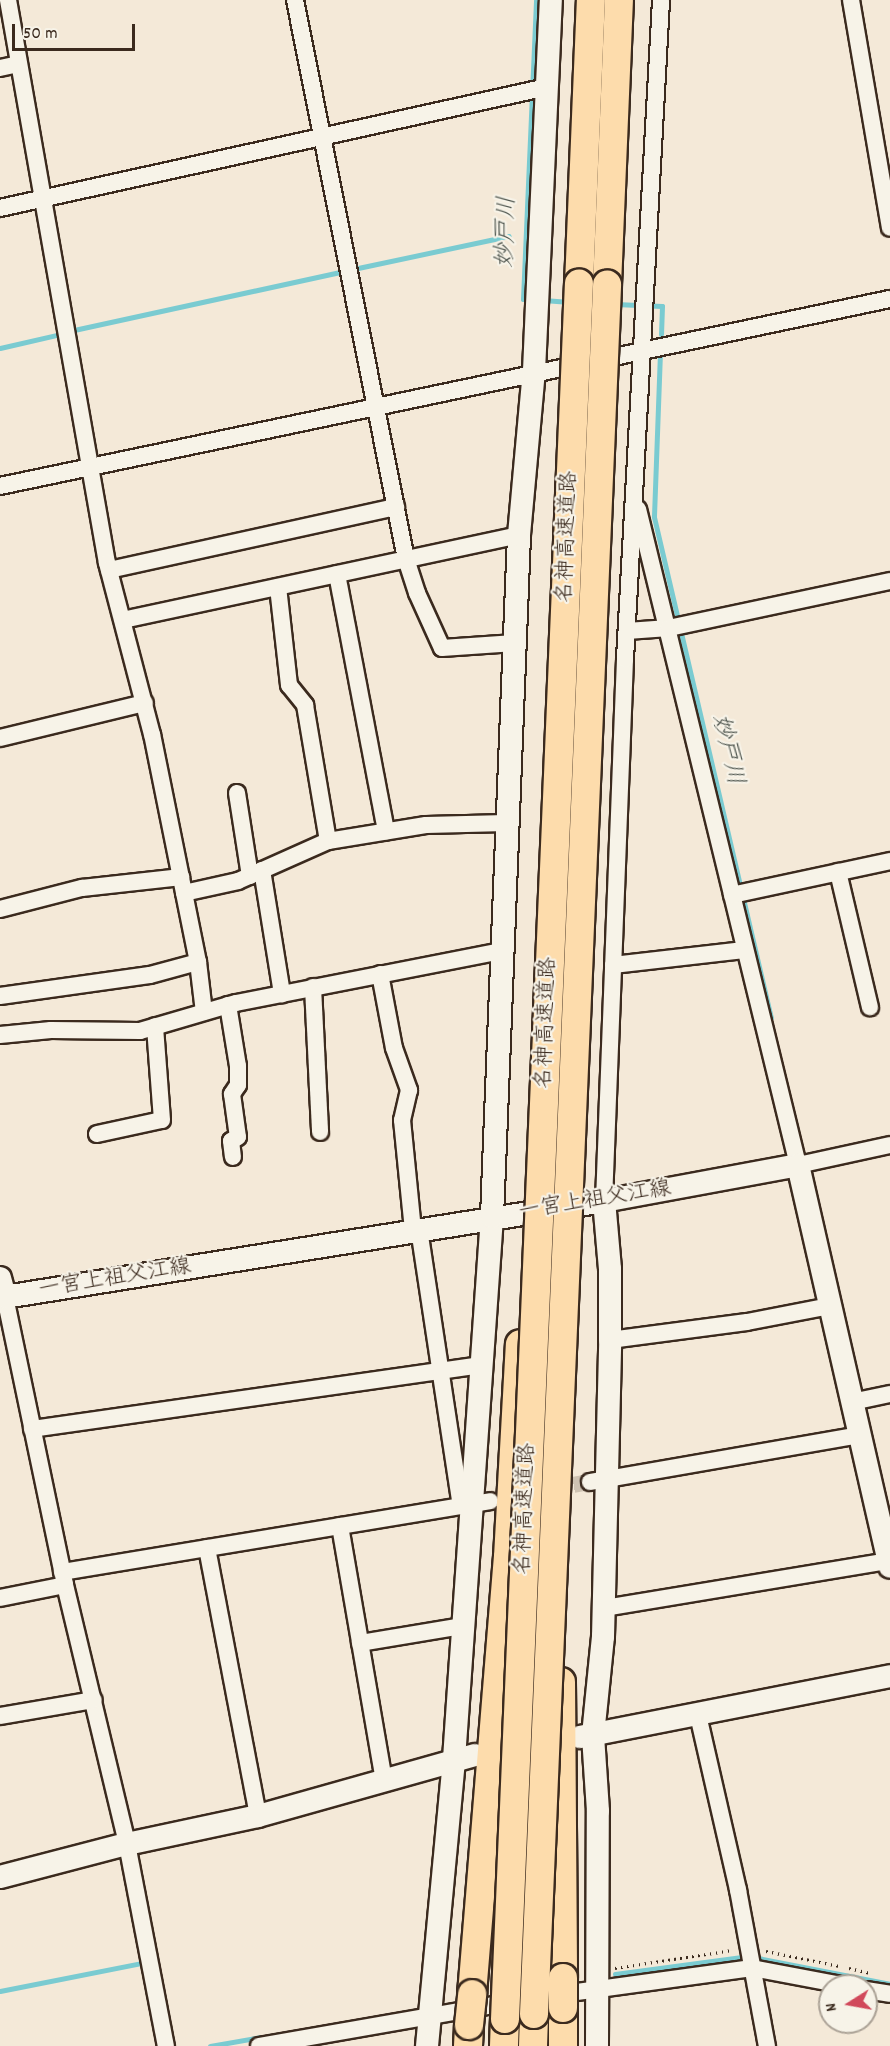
<!DOCTYPE html>
<meta charset="utf-8">
<style>
body{margin:0}
#map{position:relative;width:890px;height:2046px;overflow:hidden;background:#f4e9d8;font-family:Dekko,"Klee One",sans-serif}
div>[style]{position:absolute}
.stream>*{height:5px;margin:-2.5px;padding:0 2.5px;transform-origin:2.5px;border-radius:2.5px;background:#7acbd1}
.street-tunnel>*{height:16px;margin-top:-8px;transform-origin:0;background:repeating-linear-gradient(90deg,#cfc3b3 0 16px,transparent 0 24px)}
.path>*{height:3px;margin-top:-1.5px;transform-origin:0;background:repeating-linear-gradient(90deg,#3b2a1e 0 1.5px,transparent 0 6px)}
.roads{filter:drop-shadow(2px 0 #3b2a1e) drop-shadow(-2px 0 #3b2a1e) drop-shadow(0 2px #3b2a1e) drop-shadow(0 -2px #3b2a1e)}
.street>*{height:16px;margin:-8px;padding:0 8px;transform-origin:8px;border-radius:8px;background:#f7f3e8}
.secondary>*{height:22px;margin:-11px;padding:0 11px;transform-origin:11px;border-radius:11px;background:#f7f3e8}
.highway>*{height:28px;margin:-14px;padding:0 14px;transform-origin:14px;border-radius:14px;background:#fddcac}
.bridges{filter:drop-shadow(2px 0 #3b2a1e) drop-shadow(-2px 0 #3b2a1e) drop-shadow(0 2px #3b2a1e) drop-shadow(0 -2px #3b2a1e)}
.highway-bridge>*{height:28px;margin:-14px;padding:0 14px;transform-origin:14px;border-radius:14px;background:#fddcac}
span{translate:-50% -50%;white-space:nowrap;text-align:center;line-height:1.15;-webkit-text-stroke:4.5px #f7f3e8;paint-order:stroke}
.street-label{font-size:22px;color:#3b2a1e}
.water-label{font-size:24px;color:#4b524b;font-style:italic}
.north{position:absolute;left:818px;top:1974px;width:60px;height:60px;box-sizing:border-box;background:#f7f3e8;border:2px solid #aca397;border-radius:50%;rotate:259deg;font-size:16px;font-weight:700;line-height:24px;text-align:center;color:#3b2a1e}
.north::after{content:'';display:block;margin:auto;width:21px;height:27px;background:#d1495b;clip-path:polygon(50% 0,100% 100%,50% 72%,0 100%)}
.scale{position:absolute;left:12px;top:24px;width:123px;height:27px;box-sizing:border-box;border:3px solid #3b2a1e;border-top:0;padding-left:8px;font-size:18px;line-height:21px;white-space:nowrap;color:#3b2a1e;-webkit-text-stroke:4px #f7f3e8;paint-order:stroke}
</style>
<div id="map">
<div class="stream">
<div style="left:358px;top:268px;width:154px;rotate:-12deg"></div>
<div style="left:531px;top:300px;width:8px;rotate:-173deg"></div>
<div style="left:523px;top:299px;width:299px;rotate:-87.5deg"></div>
<div style="left:543px;top:300px;width:27px;rotate:4deg"></div>
<div style="left:615px;top:304px;width:47px;rotate:2.4deg"></div>
<div style="left:662px;top:306px;width:28px;rotate:92deg"></div>
<div style="left:74px;top:330px;width:277px;rotate:-12.3deg"></div>
<div style="left:0;top:348px;width:63px;rotate:-12.9deg"></div>
<div style="left:660px;top:352px;width:165px;rotate:92.1deg"></div>
<div style="left:654px;top:517px;width:514px;rotate:76.86deg"></div>
<div style="left:758px;top:1958px;width:135px;rotate:11.1deg"></div>
<div style="left:615px;top:1974px;width:128px;rotate:-7.6deg"></div>
<div style="left:0;top:1991px;width:145px;rotate:-11.2deg"></div>
<div style="left:210px;top:2046px;width:52px;rotate:-10deg"></div>
</div>
<div class="street-tunnel">
<div style="left:550px;top:1489px;width:41px;rotate:-9.9deg"></div>
</div>
<div class="path">
<div style="left:766px;top:1951px;width:75px;rotate:11.6deg"></div>
<div style="left:615px;top:1968px;width:119px;rotate:-8.7deg"></div>
<div style="left:849px;top:1968px;width:23px;rotate:13deg"></div>
</div>
<div class="roads">
<div class="street">
<div style="left:8px;top:0;width:572px;rotate:80.03deg"></div>
<div style="left:107px;top:563px;width:177px;rotate:75.3deg"></div>
<div style="left:152px;top:734px;width:233px;rotate:78.6deg"></div>
<div style="left:198px;top:962px;width:50px;rotate:83.2deg"></div>
<div style="left:295px;top:0;width:570px;rotate:78.77deg"></div>
<div style="left:406px;top:559px;width:36px;rotate:72deg"></div>
<div style="left:417px;top:593px;width:60px;rotate:65.6deg"></div>
<div style="left:442px;top:648px;width:73px;rotate:-3.9deg"></div>
<div style="left:851px;top:0;width:231px;rotate:80.3deg"></div>
<div style="left:0;top:68px;width:19px;rotate:-12deg"></div>
<div style="left:0;top:208px;width:560px;rotate:-12.47deg"></div>
<div style="left:0;top:486px;width:909px;rotate:-11.87deg"></div>
<div style="left:638px;top:509px;width:675px;rotate:76.29deg"></div>
<div style="left:798px;top:1165px;width:94px;rotate:-12.3deg"></div>
<div style="left:109px;top:570px;width:294px;rotate:-12.4deg"></div>
<div style="left:337px;top:574px;width:262px;rotate:79.2deg"></div>
<div style="left:278px;top:587px;width:99px;rotate:83.6deg"></div>
<div style="left:289px;top:685px;width:26px;rotate:51deg"></div>
<div style="left:305px;top:705px;width:138px;rotate:80.4deg"></div>
<div style="left:123px;top:620px;width:405px;rotate:-12.1deg"></div>
<div style="left:627px;top:631px;width:42px;rotate:-4.1deg"></div>
<div style="left:669px;top:628px;width:226px;rotate:-12deg"></div>
<div style="left:0;top:738px;width:149px;rotate:-13.6deg"></div>
<div style="left:237px;top:793px;width:84px;rotate:81.1deg"></div>
<div style="left:262px;top:870px;width:126px;rotate:80.8deg"></div>
<div style="left:838px;top:872px;width:139px;rotate:76.7deg"></div>
<div style="left:184px;top:893px;width:55px;rotate:-12.5deg"></div>
<div style="left:238px;top:881px;width:98px;rotate:-24deg"></div>
<div style="left:328px;top:841px;width:99px;rotate:-9.3deg"></div>
<div style="left:426px;top:825px;width:80px;rotate:-1.4deg"></div>
<div style="left:732px;top:895px;width:162px;rotate:-12.1deg"></div>
<div style="left:0;top:909px;width:85px;rotate:-14.4deg"></div>
<div style="left:82px;top:888px;width:100px;rotate:-6.3deg"></div>
<div style="left:613px;top:965px;width:132px;rotate:-6.5deg"></div>
<div style="left:380px;top:974px;width:75px;rotate:79.3deg"></div>
<div style="left:394px;top:1048px;width:45px;rotate:70.3deg"></div>
<div style="left:409px;top:1090px;width:31px;rotate:103deg"></div>
<div style="left:402px;top:1120px;width:111px;rotate:84.3deg"></div>
<div style="left:313px;top:987px;width:145px;rotate:87.2deg"></div>
<div style="left:0;top:996px;width:151px;rotate:-8deg"></div>
<div style="left:150px;top:975px;width:50px;rotate:-15.2deg"></div>
<div style="left:228px;top:1005px;width:62px;rotate:80.7deg"></div>
<div style="left:238px;top:1066px;width:19px;rotate:90deg"></div>
<div style="left:238px;top:1085px;width:11px;rotate:124deg"></div>
<div style="left:232px;top:1094px;width:43px;rotate:82.1deg"></div>
<div style="left:238px;top:1137px;width:8px;rotate:150deg"></div>
<div style="left:231px;top:1141px;width:16px;rotate:83deg"></div>
<div style="left:0;top:1035px;width:51px;rotate:-5.6deg"></div>
<div style="left:51px;top:1030px;width:89px;rotate:0.6deg"></div>
<div style="left:140px;top:1031px;width:100px;rotate:-16.3deg"></div>
<div style="left:236px;top:1003px;width:270px;rotate:-11.1deg"></div>
<div style="left:97px;top:1134px;width:66px;rotate:-12.2deg"></div>
<div style="left:162px;top:1120px;width:94px;rotate:-94.3deg"></div>
<div style="left:604px;top:1201px;width:542px;rotate:-87.78deg"></div>
<div style="left:625px;top:659px;width:660px;rotate:-86.87deg"></div>
<div style="left:419px;top:1229px;width:280px;rotate:81.4deg"></div>
<div style="left:5px;top:1297px;width:294px;rotate:78.2deg"></div>
<div style="left:65px;top:1585px;width:266px;rotate:76.5deg"></div>
<div style="left:127px;top:1844px;width:206px;rotate:79.1deg"></div>
<div style="left:610px;top:1340px;width:138px;rotate:-7.5deg"></div>
<div style="left:747px;top:1322px;width:85px;rotate:-10.9deg"></div>
<div style="left:852px;top:1402px;width:39px;rotate:-12deg"></div>
<div style="left:32px;top:1429px;width:453px;rotate:-8.1deg"></div>
<div style="left:590px;top:1482px;width:274px;rotate:-9.9deg"></div>
<div style="left:340px;top:1526px;width:260px;rotate:80.2deg"></div>
<div style="left:207px;top:1548px;width:273px;rotate:79.2deg"></div>
<div style="left:62px;top:1572px;width:434px;rotate:-9.4deg"></div>
<div style="left:0;top:1598px;width:66px;rotate:-11.3deg"></div>
<div style="left:604px;top:1608px;width:289px;rotate:-9.4deg"></div>
<div style="left:360px;top:1643px;width:104px;rotate:-9.4deg"></div>
<div style="left:698px;top:1715px;width:180px;rotate:77.1deg"></div>
<div style="left:738px;top:1890px;width:159px;rotate:79.5deg"></div>
<div style="left:0;top:1716px;width:95px;rotate:-9.7deg"></div>
<div style="left:866px;top:1990px;width:24px;rotate:9deg"></div>
<div style="left:555px;top:1995px;width:199px;rotate:-7.8deg"></div>
<div style="left:752px;top:1968px;width:97px;rotate:10.7deg"></div>
<div style="left:259px;top:2046px;width:257px;rotate:-9.9deg"></div>
</div>
<div class="secondary">
<div style="left:0;top:1278px;width:20px;rotate:75deg"></div>
<div style="left:5px;top:1297px;width:607px;rotate:-9.11deg"></div>
<div style="left:604px;top:1201px;width:197px;rotate:-10.5deg"></div>
<div style="left:798px;top:1165px;width:412px;rotate:77.1deg"></div>
<div style="left:580px;top:1737px;width:316px;rotate:-11.1deg"></div>
<div style="left:0;top:1877px;width:131px;rotate:-14.6deg"></div>
<div style="left:127px;top:1844px;width:134px;rotate:-12.1deg"></div>
<div style="left:258px;top:1816px;width:225px;rotate:-15.7deg"></div>
<div style="left:427px;top:2046px;width:288px;rotate:-84.6deg"></div>
<div style="left:454px;top:1759px;width:543px;rotate:-85.99deg"></div>
<div style="left:492px;top:1217px;width:683px;rotate:-87.73deg"></div>
<div style="left:519px;top:535px;width:165px;rotate:-84.8deg"></div>
<div style="left:534px;top:371px;width:371px;rotate:-87.4deg"></div>
<div style="left:597px;top:2046px;width:235px;rotate:-89.8deg"></div>
<div style="left:598px;top:1811px;width:76px;rotate:-93.8deg"></div>
<div style="left:593px;top:1735px;width:99px;rotate:-84.2deg"></div>
<div style="left:603px;top:1637px;width:297px;rotate:-88.6deg"></div>
<div style="left:610px;top:1340px;width:71px;rotate:-90deg"></div>
<div style="left:610px;top:1269px;width:68px;rotate:-95deg"></div>
</div>
<div class="highway">
<div style="left:579px;top:284px;width:284px;rotate:-87.6deg"></div>
<div style="left:607px;top:285px;width:285px;rotate:-87.6deg"></div>
<div style="left:561px;top:1682px;width:296px;rotate:89.6deg"></div>
<div style="left:472px;top:1994px;width:438px;rotate:-85.3deg"></div>
<div style="left:508px;top:1557px;width:213px;rotate:-86.8deg"></div>
<div style="left:563px;top:2008px;width:38px;rotate:90deg"></div>
<div style="left:468px;top:2046px;width:21px;rotate:-87deg"></div>
<div style="left:504px;top:2046px;width:27px;rotate:-88deg"></div>
<div style="left:533px;top:2046px;width:32px;rotate:-88deg"></div>
</div>
</div>
<div class="bridges">
<div class="highway-bridge">
<div style="left:563px;top:1978px;width:30px;rotate:90deg"></div>
<div style="left:534px;top:2014px;width:1731px;rotate:-87.58deg"></div>
<div style="left:505px;top:2019px;width:1737px;rotate:-87.56deg"></div>
<div style="left:469px;top:2025px;width:31px;rotate:-84deg"></div>
</div>
</div>
<div class="street-label">
<span style="left:568px;top:537px;rotate:-88deg">名神高速道路</span>
<span style="left:547px;top:1023px;rotate:-88deg">名神高速道路</span>
<span style="left:595px;top:1201px;rotate:-9deg">一宮上祖父江線</span>
<span style="left:115px;top:1279px;rotate:-9deg">一宮上祖父江線</span>
<span style="left:526px;top:1509px;rotate:-88deg">名神高速道路</span>
</div>
<div class="water-label">
<span style="left:508px;top:232px;rotate:-88deg">妙戸川</span>
<span style="left:726px;top:750px;rotate:77deg">妙戸川</span>
</div>
<div class="north">N</div>
<div class="scale">50 m</div>
</div>
